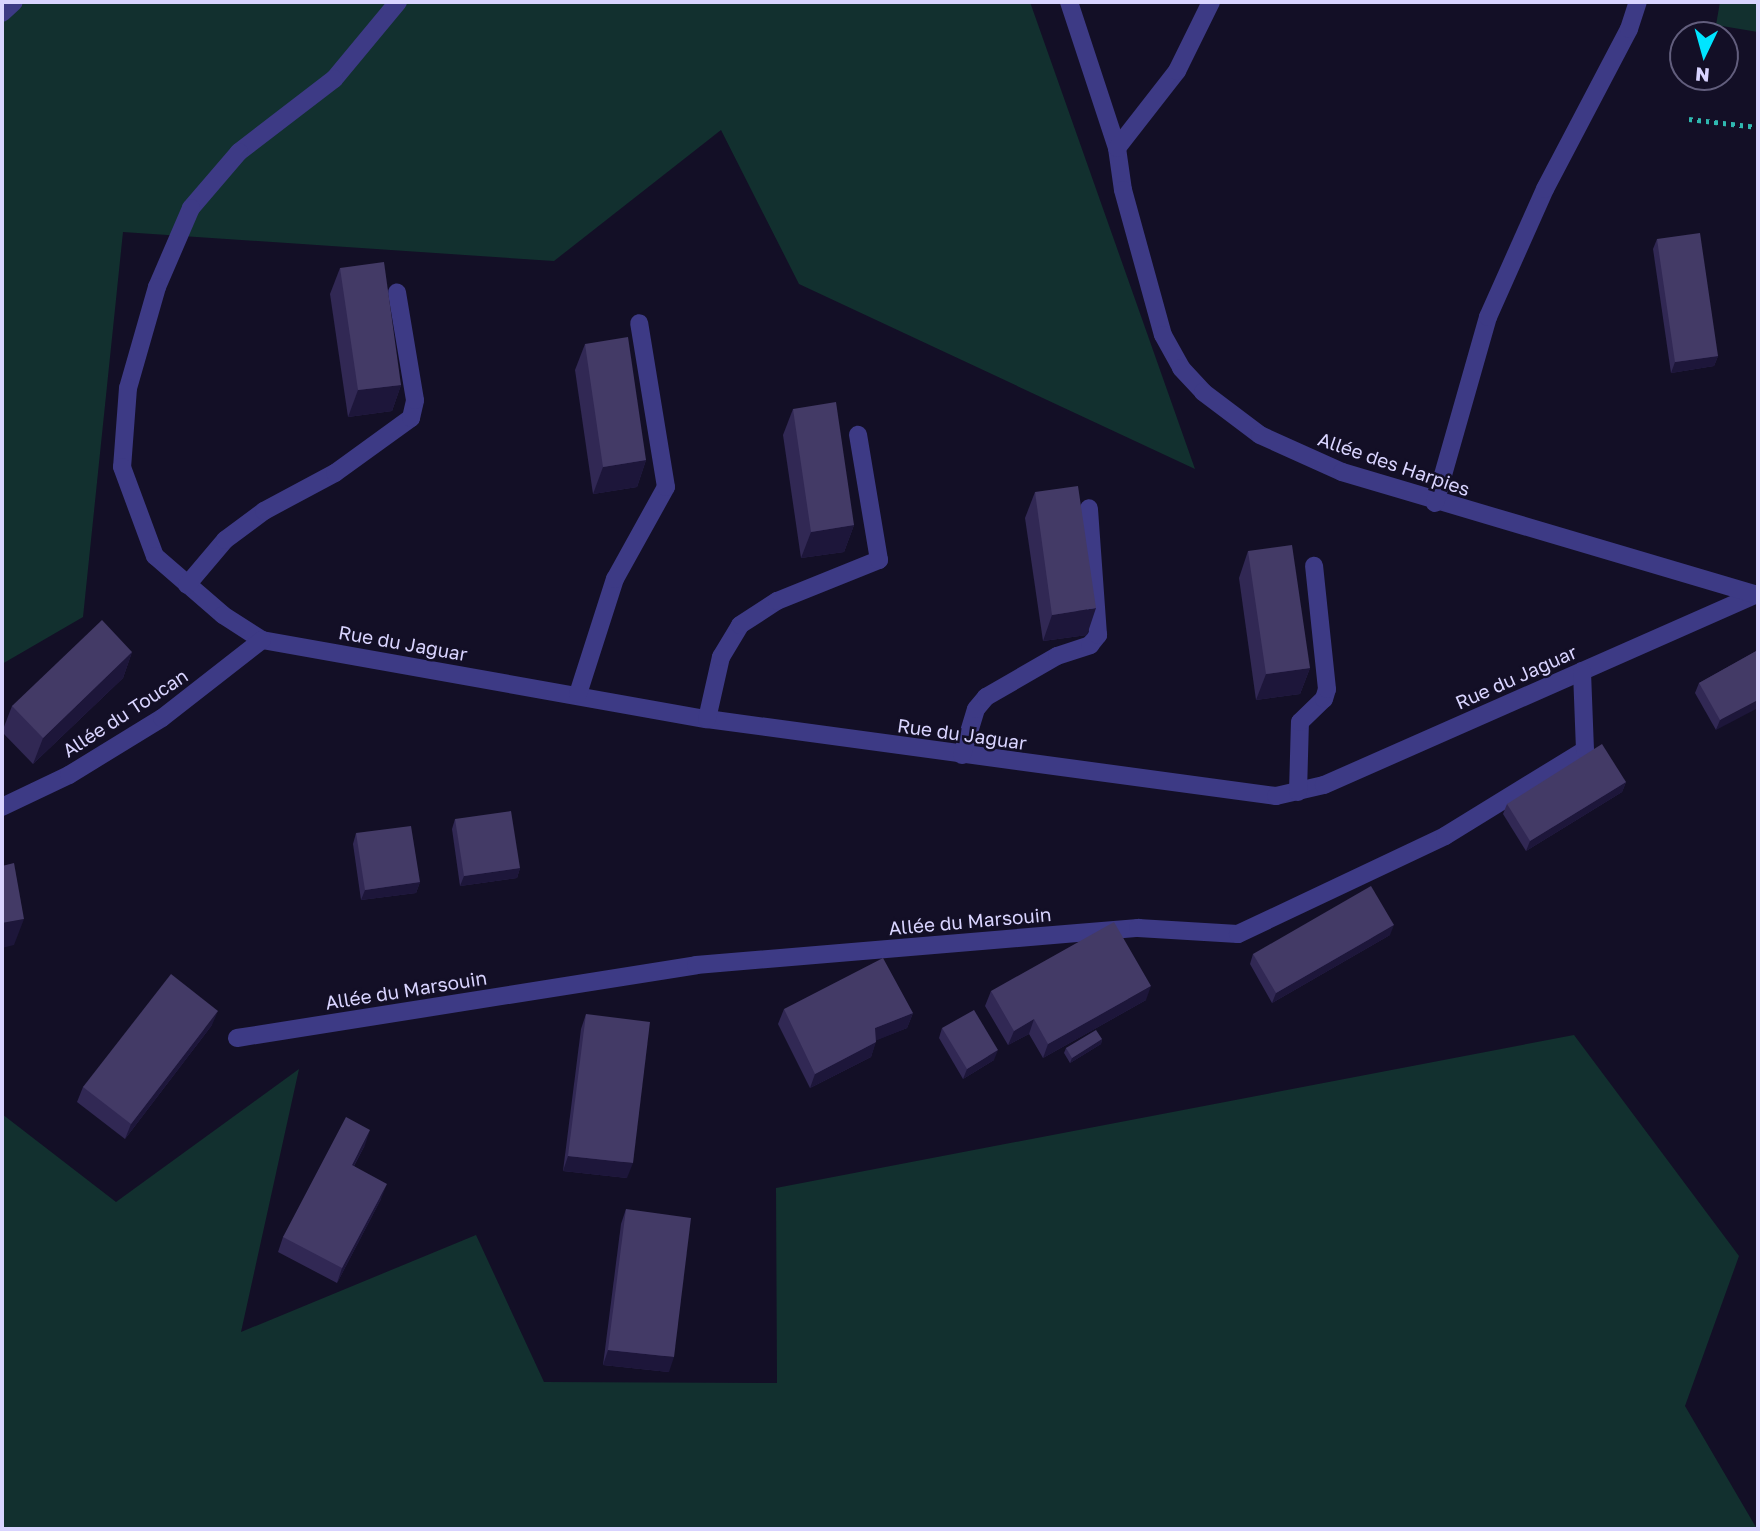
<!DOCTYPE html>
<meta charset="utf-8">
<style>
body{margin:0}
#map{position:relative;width:1760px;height:1531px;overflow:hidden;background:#130f26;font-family:"Golos Text",sans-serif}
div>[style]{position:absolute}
.green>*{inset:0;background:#12302f}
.path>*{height:4.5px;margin-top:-2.25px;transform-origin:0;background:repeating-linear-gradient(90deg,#2fb8b0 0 3.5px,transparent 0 8.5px)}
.minor>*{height:18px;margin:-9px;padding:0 9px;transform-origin:9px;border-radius:9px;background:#3d3a85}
.wall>*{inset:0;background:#312854}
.shaded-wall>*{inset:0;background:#1d163a}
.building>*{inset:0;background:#433a66}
span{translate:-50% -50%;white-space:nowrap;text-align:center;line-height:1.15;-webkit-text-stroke:5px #130f26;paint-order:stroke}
.street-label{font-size:19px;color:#d9d4ff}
.frame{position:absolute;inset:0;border:4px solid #d9d4ff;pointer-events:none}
.north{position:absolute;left:1669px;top:21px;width:70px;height:70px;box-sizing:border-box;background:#130f26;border:2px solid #625e7d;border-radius:50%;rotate:185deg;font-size:19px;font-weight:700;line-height:28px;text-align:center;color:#d9d4ff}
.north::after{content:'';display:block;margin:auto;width:24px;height:32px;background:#00e5ff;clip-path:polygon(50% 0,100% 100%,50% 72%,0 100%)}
</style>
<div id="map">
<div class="green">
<div style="clip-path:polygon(2px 2px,1030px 2px,1195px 469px,799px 284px,721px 130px,554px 261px,123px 232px,83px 617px,2px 664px)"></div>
<div style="clip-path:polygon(1720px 2px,1758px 2px,1758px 32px,1716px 25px)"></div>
<div style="clip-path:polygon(1574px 1035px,1739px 1256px,1685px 1406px,1757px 1529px,2px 1529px,2px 1114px,116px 1202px,299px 1069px,241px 1332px,476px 1235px,544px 1382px,777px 1383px,776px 1188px)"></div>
</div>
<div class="path">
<div style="left:1689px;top:119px;width:69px;rotate:6.6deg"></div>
</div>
<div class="minor">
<div style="left:398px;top:2px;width:100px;rotate:129.7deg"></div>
<div style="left:334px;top:79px;width:120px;rotate:142.5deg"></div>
<div style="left:239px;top:152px;width:74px;rotate:130.6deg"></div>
<div style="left:191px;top:208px;width:86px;rotate:113.3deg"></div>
<div style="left:157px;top:287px;width:105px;rotate:106deg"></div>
<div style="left:128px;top:388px;width:79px;rotate:94.3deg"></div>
<div style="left:122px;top:467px;width:95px;rotate:69.7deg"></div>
<div style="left:155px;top:556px;width:90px;rotate:40.9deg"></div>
<div style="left:223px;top:615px;width:46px;rotate:32.7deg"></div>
<div style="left:262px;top:640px;width:452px;rotate:10.1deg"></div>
<div style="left:707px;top:719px;width:574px;rotate:7.71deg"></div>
<div style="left:1276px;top:796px;width:49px;rotate:-12.9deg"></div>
<div style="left:1324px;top:785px;width:474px;rotate:-23.8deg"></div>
<div style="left:1069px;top:2px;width:154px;rotate:71.8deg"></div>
<div style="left:1117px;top:148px;width:42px;rotate:81.9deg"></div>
<div style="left:1123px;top:190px;width:150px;rotate:74.6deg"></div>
<div style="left:1163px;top:335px;width:38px;rotate:61deg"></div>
<div style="left:1181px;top:368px;width:33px;rotate:47deg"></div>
<div style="left:1203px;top:392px;width:71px;rotate:37deg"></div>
<div style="left:1260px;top:435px;width:90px;rotate:24.3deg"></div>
<div style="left:1342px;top:472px;width:433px;rotate:16.5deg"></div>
<div style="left:2px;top:13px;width:16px;rotate:-43deg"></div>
<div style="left:1117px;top:148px;width:98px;rotate:-52.1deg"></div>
<div style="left:1177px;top:71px;width:77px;rotate:-63.8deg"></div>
<div style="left:1435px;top:503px;width:193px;rotate:-74.1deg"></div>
<div style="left:1488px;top:317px;width:140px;rotate:-66deg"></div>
<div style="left:1545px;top:189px;width:181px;rotate:-62.3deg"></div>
<div style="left:1629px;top:29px;width:28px;rotate:-72deg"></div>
<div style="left:187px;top:585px;width:59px;rotate:-49.8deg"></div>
<div style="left:225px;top:540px;width:49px;rotate:-36.6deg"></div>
<div style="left:264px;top:511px;width:81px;rotate:-28.2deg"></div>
<div style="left:335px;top:473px;width:94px;rotate:-35.9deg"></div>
<div style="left:411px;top:418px;width:18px;rotate:-77deg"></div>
<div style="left:415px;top:400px;width:109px;rotate:-99.5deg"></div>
<div style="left:578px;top:694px;width:121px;rotate:-72.2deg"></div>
<div style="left:615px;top:579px;width:105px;rotate:-61deg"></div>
<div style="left:666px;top:487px;width:166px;rotate:-99.3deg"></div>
<div style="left:707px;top:719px;width:64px;rotate:-77.3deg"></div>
<div style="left:721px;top:657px;width:37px;rotate:-59deg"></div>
<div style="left:740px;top:625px;width:44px;rotate:-33deg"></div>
<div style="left:777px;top:601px;width:110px;rotate:-21.9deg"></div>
<div style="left:879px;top:560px;width:127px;rotate:-99.5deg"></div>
<div style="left:962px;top:755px;width:48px;rotate:-73.1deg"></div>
<div style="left:976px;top:709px;width:16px;rotate:-50deg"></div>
<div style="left:986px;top:697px;width:82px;rotate:-30deg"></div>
<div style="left:1057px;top:656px;width:35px;rotate:-18deg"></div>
<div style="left:1090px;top:645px;width:13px;rotate:-51deg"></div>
<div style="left:1098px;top:635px;width:127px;rotate:-94.1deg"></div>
<div style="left:1298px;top:792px;width:70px;rotate:-88.4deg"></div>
<div style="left:1300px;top:722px;width:33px;rotate:-44deg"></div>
<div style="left:1324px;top:699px;width:10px;rotate:-73deg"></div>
<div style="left:1327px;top:689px;width:124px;rotate:-96deg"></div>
<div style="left:2px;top:807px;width:74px;rotate:-25.5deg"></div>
<div style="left:69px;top:775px;width:109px;rotate:-31.5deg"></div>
<div style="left:162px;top:718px;width:127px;rotate:-38deg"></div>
<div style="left:237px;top:1038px;width:465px;rotate:-9deg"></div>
<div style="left:696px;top:965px;width:444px;rotate:-4.8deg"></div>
<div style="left:1138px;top:928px;width:100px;rotate:3.4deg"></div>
<div style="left:1238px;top:934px;width:229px;rotate:-25.3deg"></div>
<div style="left:1445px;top:836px;width:164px;rotate:-31.6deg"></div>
<div style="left:1585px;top:750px;width:79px;rotate:-92.2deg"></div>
</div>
<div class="wall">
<div style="clip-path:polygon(1657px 239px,1718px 356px,1714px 366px,1671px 373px,1653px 249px)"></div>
<div style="clip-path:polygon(340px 268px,401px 385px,392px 411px,348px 417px,330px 294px)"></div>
<div style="clip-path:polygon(585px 344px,646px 460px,637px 487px,593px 494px,575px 370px)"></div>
<div style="clip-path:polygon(793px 409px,854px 525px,844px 552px,801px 558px,783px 435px)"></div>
<div style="clip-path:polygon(1035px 492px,1087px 635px,1043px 641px,1025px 518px)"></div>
<div style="clip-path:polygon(1248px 551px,1310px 668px,1300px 694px,1256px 700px,1239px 578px)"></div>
<div style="clip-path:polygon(1758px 650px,1716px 730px,1695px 693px,1699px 683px)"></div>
<div style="clip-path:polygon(132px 652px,123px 678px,33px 764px,2px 732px,12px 706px)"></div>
<div style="clip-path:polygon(1626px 782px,1622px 792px,1526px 851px,1503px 814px,1507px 804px)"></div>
<div style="clip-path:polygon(455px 819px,520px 868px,517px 878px,460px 886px,452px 829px)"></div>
<div style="clip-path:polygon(356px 833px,420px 882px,416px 893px,361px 900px,353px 844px)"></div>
<div style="clip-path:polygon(1390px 935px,1272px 1003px,1250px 964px,1253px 954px)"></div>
<div style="clip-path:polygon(991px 991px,1146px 1000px,1043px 1058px,1029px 1034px,1008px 1045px,985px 1006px)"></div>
<div style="clip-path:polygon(784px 1009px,913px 1013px,907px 1028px,876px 1040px,871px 1057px,810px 1088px,778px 1024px)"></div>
<div style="clip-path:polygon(586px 1014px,627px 1178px,563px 1171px,581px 1029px)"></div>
<div style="clip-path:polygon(212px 1025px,125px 1139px,77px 1102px,83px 1087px)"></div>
<div style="clip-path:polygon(942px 1028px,994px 1060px,963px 1079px,939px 1038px)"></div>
<div style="clip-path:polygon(1102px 1039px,1101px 1044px,1070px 1063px,1064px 1053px,1066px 1048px)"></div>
<div style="clip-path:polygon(365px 1145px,354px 1166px,381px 1199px,337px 1283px,278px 1252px,283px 1237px)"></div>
<div style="clip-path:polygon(626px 1209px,669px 1372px,603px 1365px,621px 1224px)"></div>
</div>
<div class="shaded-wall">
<div style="clip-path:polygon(1718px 356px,1714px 366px,1671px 373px,1675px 362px)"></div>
<div style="clip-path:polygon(401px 385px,392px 411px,348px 417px,358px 390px)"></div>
<div style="clip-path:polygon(646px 460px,637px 487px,593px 494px,603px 467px)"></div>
<div style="clip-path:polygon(854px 525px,844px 552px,801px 558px,811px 532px)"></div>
<div style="clip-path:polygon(1096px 608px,1087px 635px,1043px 641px,1052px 615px)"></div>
<div style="clip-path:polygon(132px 652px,123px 678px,33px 764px,43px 738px)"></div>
<div style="clip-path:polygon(1310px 668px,1300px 694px,1256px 700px,1266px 674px)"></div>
<div style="clip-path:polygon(1758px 700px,1758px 708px,1716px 730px,1720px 720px)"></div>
<div style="clip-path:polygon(1626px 782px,1622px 792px,1526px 851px,1530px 841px)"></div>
<div style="clip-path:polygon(520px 868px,517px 878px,460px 886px,464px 876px)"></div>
<div style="clip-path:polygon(420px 882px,416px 893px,361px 900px,365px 890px)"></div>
<div style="clip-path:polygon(24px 919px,14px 945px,2px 948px,2px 923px)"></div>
<div style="clip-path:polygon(1394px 925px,1390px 935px,1272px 1003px,1276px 993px)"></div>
<div style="clip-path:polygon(1151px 986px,1146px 1000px,1043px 1058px,1048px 1044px)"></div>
<div style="clip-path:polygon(218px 1011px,212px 1025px,125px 1139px,131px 1124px)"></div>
<div style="clip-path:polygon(913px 1013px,907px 1028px,870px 1043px,875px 1028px)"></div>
<div style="clip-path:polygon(1034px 1019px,1029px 1034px,1008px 1045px,1014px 1031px)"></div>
<div style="clip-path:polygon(1102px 1039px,1101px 1044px,1070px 1063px,1072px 1058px)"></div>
<div style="clip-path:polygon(876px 1042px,871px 1057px,810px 1088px,815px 1074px)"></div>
<div style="clip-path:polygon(998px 1050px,994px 1060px,963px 1079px,967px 1069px)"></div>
<div style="clip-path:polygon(370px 1130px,365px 1145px,346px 1180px,352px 1165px)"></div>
<div style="clip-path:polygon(568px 1156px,633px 1163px,627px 1178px,563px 1171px)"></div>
<div style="clip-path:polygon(387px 1184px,381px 1199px,337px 1283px,342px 1268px)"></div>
<div style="clip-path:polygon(608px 1350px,674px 1357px,669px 1372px,603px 1365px)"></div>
</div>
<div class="building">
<div style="clip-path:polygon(1700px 233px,1718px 356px,1675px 362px,1657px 239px)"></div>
<div style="clip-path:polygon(384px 262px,401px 385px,358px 390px,340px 268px)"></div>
<div style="clip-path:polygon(628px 337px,646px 460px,603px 467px,585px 344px)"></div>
<div style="clip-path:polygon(836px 402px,854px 525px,811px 532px,793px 409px)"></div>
<div style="clip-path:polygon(1078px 486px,1096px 608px,1052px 615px,1035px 492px)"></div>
<div style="clip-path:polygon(1292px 545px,1310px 668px,1266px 674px,1248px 551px)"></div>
<div style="clip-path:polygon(102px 620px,132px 652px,43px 738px,12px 706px)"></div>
<div style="clip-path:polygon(1758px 650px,1758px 700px,1720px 720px,1699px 683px)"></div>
<div style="clip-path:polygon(1602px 744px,1626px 782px,1530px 841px,1507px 804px)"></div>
<div style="clip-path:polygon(511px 811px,520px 868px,464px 876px,455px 819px)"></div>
<div style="clip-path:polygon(411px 826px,420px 882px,365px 890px,356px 833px)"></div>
<div style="clip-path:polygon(14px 863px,24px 919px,2px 923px,2px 866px)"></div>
<div style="clip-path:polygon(1371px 886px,1394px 925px,1276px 993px,1253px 954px)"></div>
<div style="clip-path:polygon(1114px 922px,1151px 986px,1048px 1044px,1034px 1019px,1014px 1031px,991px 991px)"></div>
<div style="clip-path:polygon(883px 958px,913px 1013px,875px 1028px,876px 1042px,815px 1074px,784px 1009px)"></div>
<div style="clip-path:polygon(171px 974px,218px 1011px,131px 1124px,83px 1087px)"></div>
<div style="clip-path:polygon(974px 1010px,998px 1050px,967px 1069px,942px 1028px)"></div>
<div style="clip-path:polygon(586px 1014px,650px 1022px,633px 1163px,568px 1156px)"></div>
<div style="clip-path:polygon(1096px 1030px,1102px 1039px,1072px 1058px,1066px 1048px)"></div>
<div style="clip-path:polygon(346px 1117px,370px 1130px,352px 1165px,387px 1184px,342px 1268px,283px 1237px)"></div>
<div style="clip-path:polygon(626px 1209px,691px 1218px,674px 1357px,608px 1350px)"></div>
</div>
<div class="street-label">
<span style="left:1394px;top:464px;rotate:19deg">Allée des Harpies</span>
<span style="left:403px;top:643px;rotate:10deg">Rue du Jaguar</span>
<span style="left:1516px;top:677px;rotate:-24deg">Rue du Jaguar</span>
<span style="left:125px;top:713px;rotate:-33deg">Allée du Toucan</span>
<span style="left:962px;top:734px;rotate:8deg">Rue du Jaguar</span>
<span style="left:970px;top:921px;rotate:-5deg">Allée du Marsouin</span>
<span style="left:406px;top:990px;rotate:-9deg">Allée du Marsouin</span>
</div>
<div class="frame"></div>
<div class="north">N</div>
</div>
